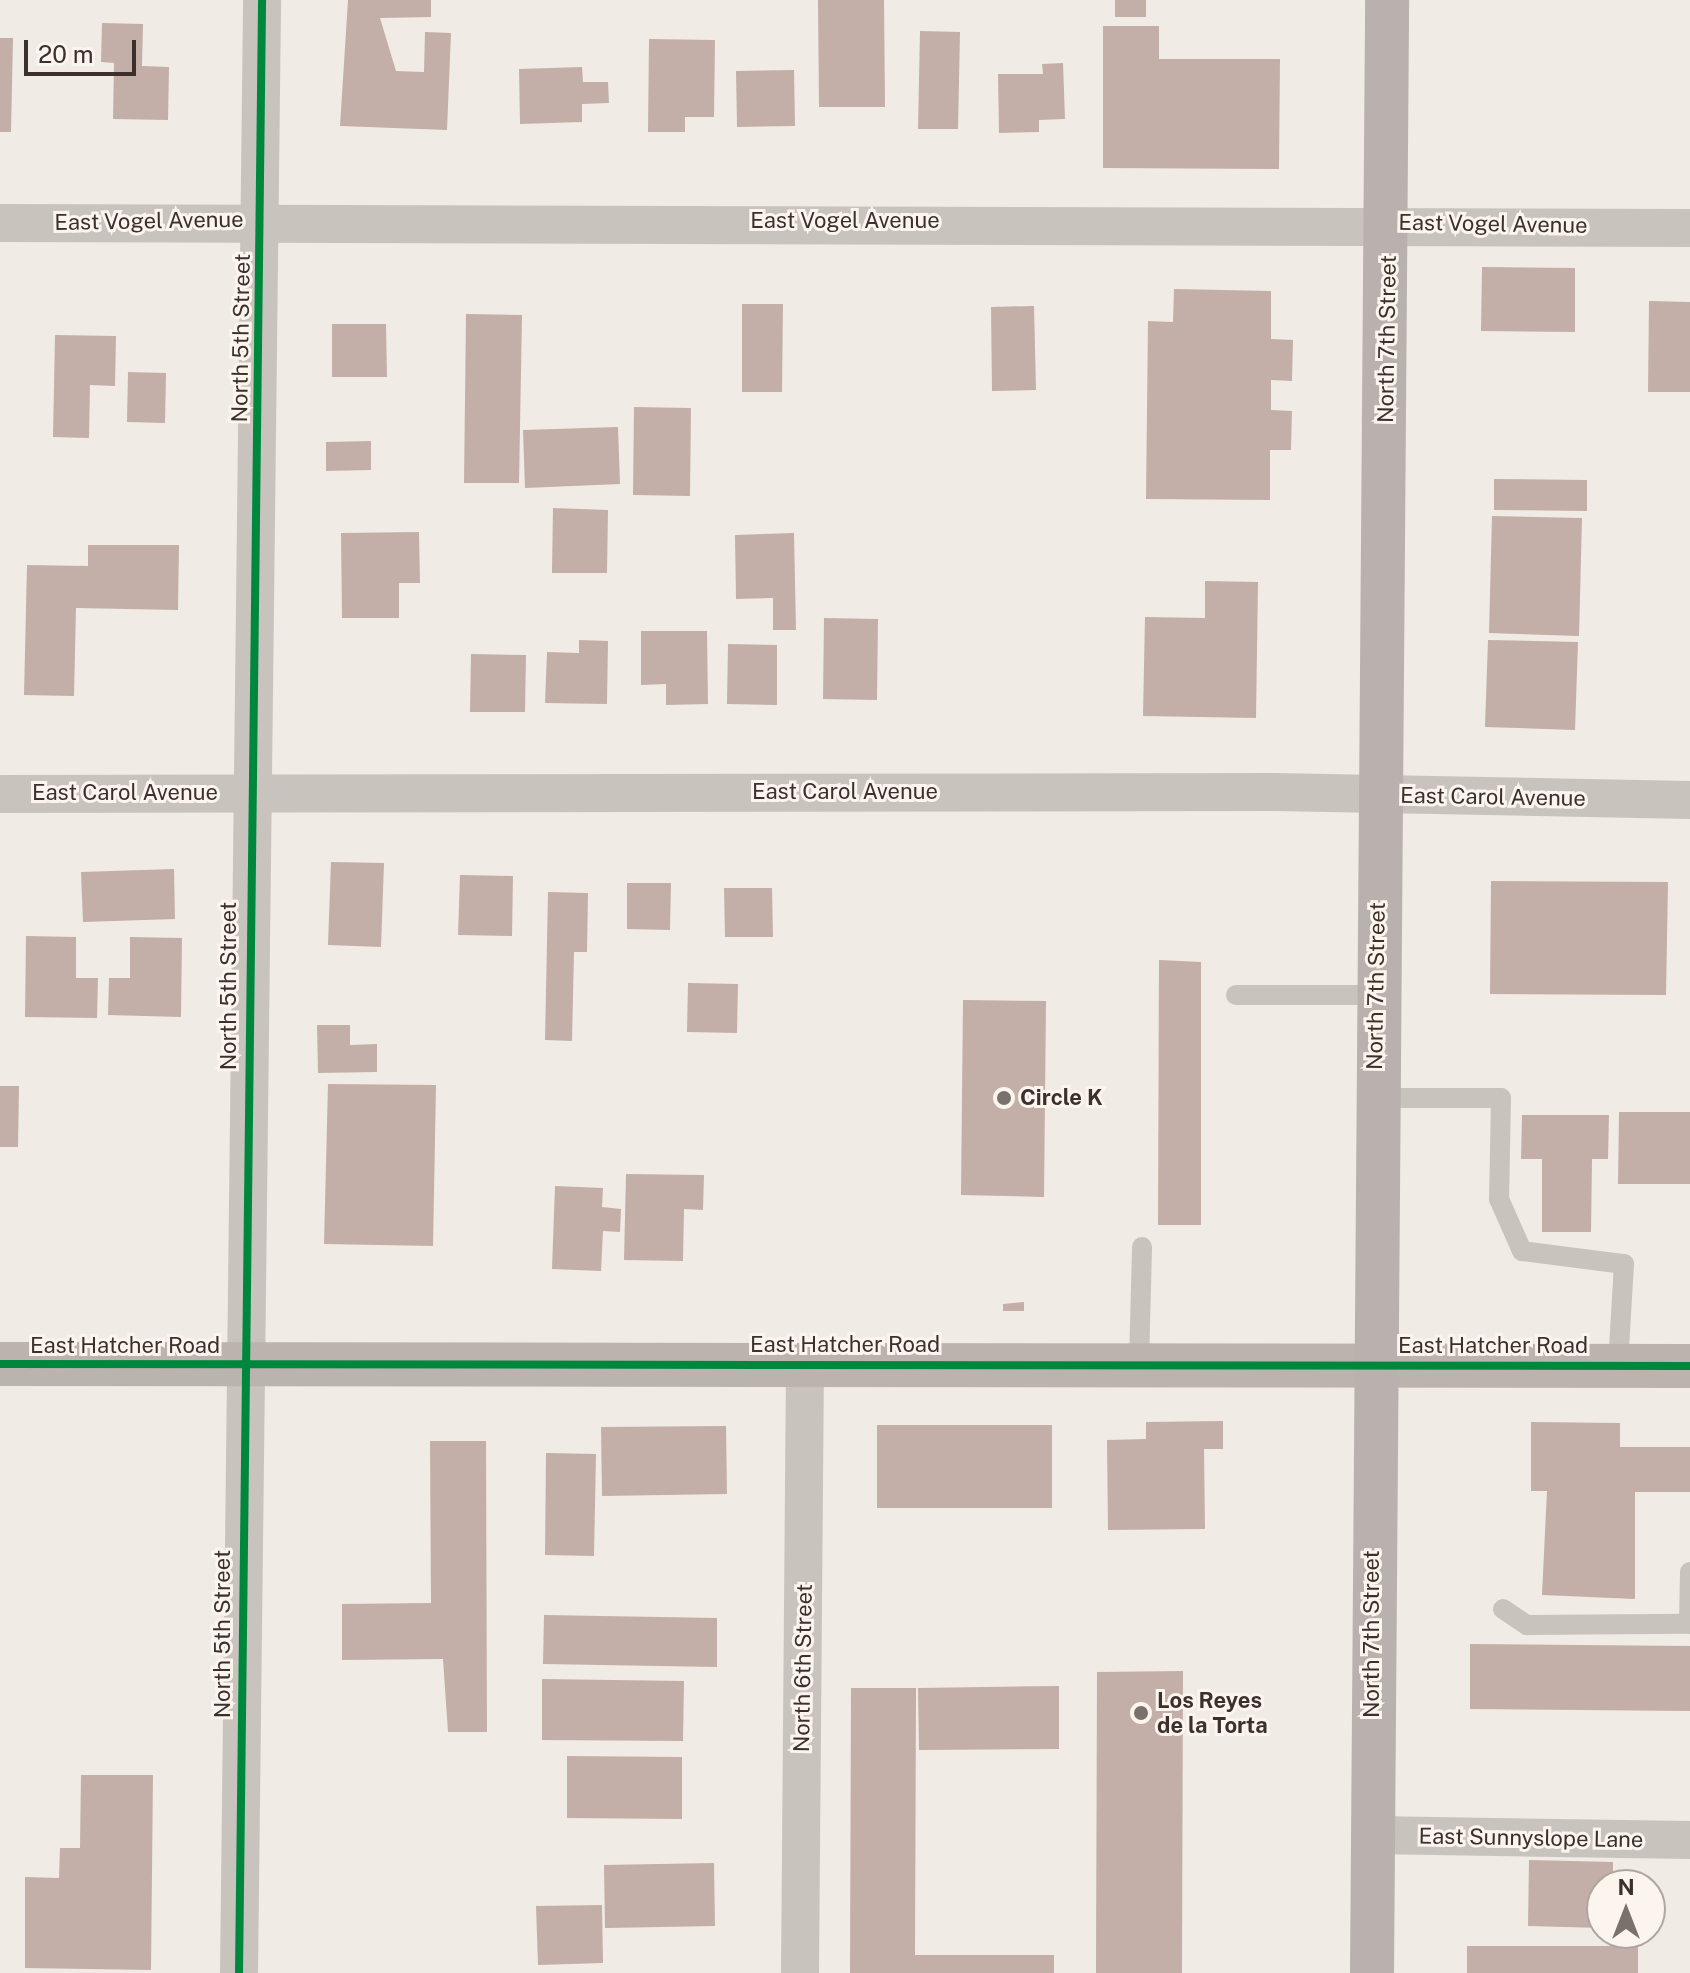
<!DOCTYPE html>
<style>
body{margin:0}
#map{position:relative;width:1690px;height:1973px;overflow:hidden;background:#f0ebe5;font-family:"Public Sans",sans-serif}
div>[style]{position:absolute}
.building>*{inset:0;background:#c3afa7}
.lane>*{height:20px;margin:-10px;padding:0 10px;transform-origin:10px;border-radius:10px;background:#c9c3be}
.street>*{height:38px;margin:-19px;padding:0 19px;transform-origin:19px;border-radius:19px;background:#c9c3be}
.secondary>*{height:44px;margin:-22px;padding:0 22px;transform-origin:22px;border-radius:22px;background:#bab3ae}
.primary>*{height:44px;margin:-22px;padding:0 22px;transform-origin:22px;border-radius:22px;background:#b8b1ad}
.cycleway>*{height:8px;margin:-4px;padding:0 4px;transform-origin:4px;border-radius:4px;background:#00873e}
.dots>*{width:22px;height:22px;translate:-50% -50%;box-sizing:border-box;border:4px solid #fbf5ee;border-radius:50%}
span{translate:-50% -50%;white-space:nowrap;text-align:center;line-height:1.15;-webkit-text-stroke:6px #fbf5ee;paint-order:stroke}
.street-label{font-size:22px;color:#3b302b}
.poi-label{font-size:22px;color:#3b302b;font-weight:700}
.left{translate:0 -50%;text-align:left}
.north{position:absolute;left:1586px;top:1869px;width:80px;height:80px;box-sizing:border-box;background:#fbf5ee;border:2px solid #aea6a0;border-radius:50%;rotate:0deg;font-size:22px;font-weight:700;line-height:32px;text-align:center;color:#3b302b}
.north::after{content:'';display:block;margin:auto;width:28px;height:36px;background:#7a716c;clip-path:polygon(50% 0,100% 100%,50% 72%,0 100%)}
.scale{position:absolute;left:24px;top:40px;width:112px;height:36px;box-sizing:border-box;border:4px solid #3b302b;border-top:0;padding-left:10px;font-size:24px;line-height:28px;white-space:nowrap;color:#3b302b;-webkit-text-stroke:6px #fbf5ee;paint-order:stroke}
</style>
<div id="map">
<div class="building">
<div style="clip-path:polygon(348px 0,431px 0,431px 17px,380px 18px,396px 71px,424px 72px,425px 32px,451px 33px,447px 130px,340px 126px)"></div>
<div style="clip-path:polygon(818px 0,884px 0,885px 107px,819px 107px)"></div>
<div style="clip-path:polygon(1115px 0,1146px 0,1146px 17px,1115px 17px)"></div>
<div style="clip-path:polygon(102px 23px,143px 24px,142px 66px,169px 67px,168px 120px,113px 119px,114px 63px,101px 62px)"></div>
<div style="clip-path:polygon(1103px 26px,1159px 26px,1159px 59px,1280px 59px,1279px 169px,1103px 168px)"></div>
<div style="clip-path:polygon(920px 31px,960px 32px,958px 129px,918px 129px)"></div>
<div style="clip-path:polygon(0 38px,13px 38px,11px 132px,0 132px)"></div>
<div style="clip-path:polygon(649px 39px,715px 40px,714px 117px,685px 117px,685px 132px,648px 132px)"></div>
<div style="clip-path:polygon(1063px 63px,1065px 119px,1039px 120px,1039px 132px,999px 133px,998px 74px,1043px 74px,1042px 64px)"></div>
<div style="clip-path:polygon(582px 67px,583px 82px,608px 82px,609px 103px,582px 104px,582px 122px,520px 124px,519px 69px)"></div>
<div style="clip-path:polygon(794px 70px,795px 126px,737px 127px,736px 71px)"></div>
<div style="clip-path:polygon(1482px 267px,1575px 268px,1575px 332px,1481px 331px)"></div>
<div style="clip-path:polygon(1174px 289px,1271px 291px,1271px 339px,1293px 340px,1292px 381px,1271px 380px,1271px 410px,1292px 411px,1291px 450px,1270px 450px,1270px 500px,1146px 499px,1148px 321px,1173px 322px)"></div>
<div style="clip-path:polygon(1649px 301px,1690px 302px,1690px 392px,1648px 392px)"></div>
<div style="clip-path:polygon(742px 304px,783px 304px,782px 392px,742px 392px)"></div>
<div style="clip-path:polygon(1034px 306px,1036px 390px,992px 391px,991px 307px)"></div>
<div style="clip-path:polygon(466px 314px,522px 315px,519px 483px,464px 483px)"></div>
<div style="clip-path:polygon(332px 324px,386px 324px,387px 377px,332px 377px)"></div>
<div style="clip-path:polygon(55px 335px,116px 336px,115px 386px,90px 385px,89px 438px,53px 437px)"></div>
<div style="clip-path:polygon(128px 372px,166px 373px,165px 423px,127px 422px)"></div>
<div style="clip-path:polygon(634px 407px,691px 408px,690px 496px,633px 495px)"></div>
<div style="clip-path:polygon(618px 427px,620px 484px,525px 488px,523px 430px)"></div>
<div style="clip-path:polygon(371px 441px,371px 470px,326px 471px,326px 442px)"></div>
<div style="clip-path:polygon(1494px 479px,1587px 480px,1587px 511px,1494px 510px)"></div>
<div style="clip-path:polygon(553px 508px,608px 510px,607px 573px,552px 573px)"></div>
<div style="clip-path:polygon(1492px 516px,1582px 518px,1579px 636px,1489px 633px)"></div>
<div style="clip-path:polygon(419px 532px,420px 583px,399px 583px,399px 618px,342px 618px,341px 533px)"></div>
<div style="clip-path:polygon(794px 533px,796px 630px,773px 630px,773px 598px,736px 599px,735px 535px)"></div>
<div style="clip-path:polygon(88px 545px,179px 545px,178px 610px,76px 608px,74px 696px,24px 695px,27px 565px,88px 566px)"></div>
<div style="clip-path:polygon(1205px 581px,1258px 582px,1256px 718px,1143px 716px,1145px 617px,1205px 618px)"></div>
<div style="clip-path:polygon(824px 618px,878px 619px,877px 700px,823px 699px)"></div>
<div style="clip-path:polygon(641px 631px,707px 631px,708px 704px,666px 705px,666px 684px,641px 685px)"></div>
<div style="clip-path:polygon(579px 640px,608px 641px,607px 704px,545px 703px,547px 652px,579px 653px)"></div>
<div style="clip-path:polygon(1488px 640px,1578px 642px,1575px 730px,1485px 727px)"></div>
<div style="clip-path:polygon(728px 644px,777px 645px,777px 705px,727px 704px)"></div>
<div style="clip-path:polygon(471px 654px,526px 655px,525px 712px,470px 712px)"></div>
<div style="clip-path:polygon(331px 862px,384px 863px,381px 947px,328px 945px)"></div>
<div style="clip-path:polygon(174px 869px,175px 919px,83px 922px,81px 872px)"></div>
<div style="clip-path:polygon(460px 875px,513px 876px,512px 936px,458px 935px)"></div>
<div style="clip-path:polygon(1491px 881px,1668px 882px,1666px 995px,1490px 994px)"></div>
<div style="clip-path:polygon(627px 883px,671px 883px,670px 930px,627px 929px)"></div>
<div style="clip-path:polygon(724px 888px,772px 888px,773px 937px,725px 937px)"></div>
<div style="clip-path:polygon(548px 892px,588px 893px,587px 952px,574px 952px,572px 1041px,545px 1040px)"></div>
<div style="clip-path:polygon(26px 936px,76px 937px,76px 978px,98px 978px,97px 1018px,25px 1017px)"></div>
<div style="clip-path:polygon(130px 937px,182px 938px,181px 1017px,108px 1015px,109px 978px,130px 978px)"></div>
<div style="clip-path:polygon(1159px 960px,1201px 962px,1201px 1225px,1158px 1225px)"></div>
<div style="clip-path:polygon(688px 983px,738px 984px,737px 1033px,687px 1032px)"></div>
<div style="clip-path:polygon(963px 1000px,1046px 1001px,1044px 1197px,961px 1195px)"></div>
<div style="clip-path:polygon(317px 1025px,350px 1025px,350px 1045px,377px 1044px,377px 1072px,318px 1073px)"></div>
<div style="clip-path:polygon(328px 1084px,436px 1085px,433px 1246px,324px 1244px)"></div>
<div style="clip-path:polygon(0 1086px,19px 1086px,18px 1147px,0 1147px)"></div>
<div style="clip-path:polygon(1619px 1112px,1690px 1112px,1690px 1184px,1618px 1184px)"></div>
<div style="clip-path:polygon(1522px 1115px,1609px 1115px,1608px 1159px,1592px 1159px,1591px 1232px,1542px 1232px,1542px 1159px,1521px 1159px)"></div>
<div style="clip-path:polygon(626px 1174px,704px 1175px,703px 1210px,684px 1209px,683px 1261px,624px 1260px)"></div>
<div style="clip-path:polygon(555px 1186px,603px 1188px,602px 1207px,621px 1209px,620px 1232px,603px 1231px,601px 1271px,552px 1269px)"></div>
<div style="clip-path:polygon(1024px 1302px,1024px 1311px,1003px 1311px,1003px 1304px)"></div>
<div style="clip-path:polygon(1223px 1421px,1223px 1449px,1204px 1449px,1205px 1529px,1108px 1530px,1107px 1440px,1146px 1439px,1146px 1422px)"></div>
<div style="clip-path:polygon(1531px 1422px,1620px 1423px,1620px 1447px,1690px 1447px,1690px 1492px,1635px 1492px,1635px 1599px,1542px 1595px,1547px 1491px,1531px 1491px)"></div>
<div style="clip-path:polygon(877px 1425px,1052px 1425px,1052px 1508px,877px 1508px)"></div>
<div style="clip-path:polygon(726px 1426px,727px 1494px,602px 1496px,601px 1427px)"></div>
<div style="clip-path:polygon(430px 1441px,486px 1441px,487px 1732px,448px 1732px,443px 1659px,342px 1660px,342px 1604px,431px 1603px)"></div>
<div style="clip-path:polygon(546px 1453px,596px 1454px,594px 1556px,545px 1555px)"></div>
<div style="clip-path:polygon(544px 1615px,717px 1618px,717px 1667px,543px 1664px)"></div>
<div style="clip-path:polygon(1470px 1644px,1690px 1646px,1690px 1711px,1470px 1709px)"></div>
<div style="clip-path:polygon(1183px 1671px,1182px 1973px,1096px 1973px,1097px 1672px)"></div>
<div style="clip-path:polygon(542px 1679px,684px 1681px,683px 1741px,542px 1740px)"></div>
<div style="clip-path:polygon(1059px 1686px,1059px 1749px,919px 1750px,918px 1688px)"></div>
<div style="clip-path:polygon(851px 1688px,916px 1688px,915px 1955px,1054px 1955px,1054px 1973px,850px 1973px)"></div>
<div style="clip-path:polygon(567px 1756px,682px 1757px,682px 1819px,567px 1818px)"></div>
<div style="clip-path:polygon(81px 1775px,153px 1775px,151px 1970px,25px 1968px,25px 1877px,59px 1878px,60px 1848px,80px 1848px)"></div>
<div style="clip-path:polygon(1529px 1860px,1613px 1862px,1613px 1885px,1602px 1885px,1602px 1928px,1528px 1926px)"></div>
<div style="clip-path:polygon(714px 1863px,715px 1926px,605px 1928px,604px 1865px)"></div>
<div style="clip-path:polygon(602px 1905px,603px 1963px,538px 1965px,536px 1906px)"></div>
<div style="clip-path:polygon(1467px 1946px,1638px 1946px,1638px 1973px,1467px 1973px)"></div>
</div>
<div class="lane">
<div style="left:1236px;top:995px;width:140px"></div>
<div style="left:1376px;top:1098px;width:125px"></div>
<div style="left:1501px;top:1098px;width:101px;rotate:91.1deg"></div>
<div style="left:1499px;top:1199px;width:57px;rotate:66.1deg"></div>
<div style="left:1522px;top:1251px;width:103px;rotate:7.3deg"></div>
<div style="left:1624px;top:1264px;width:101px;rotate:93.4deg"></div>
<div style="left:1139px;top:1364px;width:117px;rotate:-88.5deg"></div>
<div style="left:1503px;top:1609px;width:29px;rotate:34deg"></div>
<div style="left:1527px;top:1625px;width:162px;rotate:-0.4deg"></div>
<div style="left:1689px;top:1624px;width:52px;rotate:-88.9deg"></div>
</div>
<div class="street">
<div style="left:0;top:223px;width:1690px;rotate:0.17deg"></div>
<div style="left:0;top:794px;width:1275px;rotate:-0.09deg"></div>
<div style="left:1275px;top:792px;width:415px;rotate:1.1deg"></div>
<div style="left:1372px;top:1835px;width:318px;rotate:0.9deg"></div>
<div style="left:239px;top:1973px;width:1973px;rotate:-89.33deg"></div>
<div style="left:800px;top:1973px;width:610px;rotate:-89.53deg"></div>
</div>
<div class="secondary">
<div style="left:0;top:1364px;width:1690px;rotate:0.07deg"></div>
</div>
<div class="primary">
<div style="left:1372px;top:1973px;width:1973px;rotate:-89.56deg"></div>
</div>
<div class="cycleway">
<div style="left:0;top:1364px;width:1690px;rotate:0.07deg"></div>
<div style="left:239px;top:1973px;width:1973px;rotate:-89.33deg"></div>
</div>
<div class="dots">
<div style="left:1004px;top:1098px;background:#7a716c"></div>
<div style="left:1141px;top:1713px;background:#7a716c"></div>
</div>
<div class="street-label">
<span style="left:149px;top:221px;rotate:-1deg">East Vogel Avenue</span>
<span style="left:845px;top:221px">East Vogel Avenue</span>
<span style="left:1493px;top:224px;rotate:1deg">East Vogel Avenue</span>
<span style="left:241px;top:338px;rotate:-89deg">North 5th Street</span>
<span style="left:1387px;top:339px;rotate:-89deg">North 7th Street</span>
<span style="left:845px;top:792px">East Carol Avenue</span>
<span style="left:125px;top:793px">East Carol Avenue</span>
<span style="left:1493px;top:797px;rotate:1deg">East Carol Avenue</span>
<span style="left:229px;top:986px;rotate:-90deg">North 5th Street</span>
<span style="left:1376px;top:986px;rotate:-89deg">North 7th Street</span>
<span style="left:845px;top:1345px">East Hatcher Road</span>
<span style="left:125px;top:1346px">East Hatcher Road</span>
<span style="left:1493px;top:1346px">East Hatcher Road</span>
<span style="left:223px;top:1634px;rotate:-90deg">North 5th Street</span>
<span style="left:1372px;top:1634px;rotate:-90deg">North 7th Street</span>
<span style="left:803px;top:1668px;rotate:-89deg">North 6th Street</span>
<span style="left:1531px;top:1838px;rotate:1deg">East Sunnyslope Lane</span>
</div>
<div class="poi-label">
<span class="left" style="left:1020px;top:1098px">Circle K</span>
<span class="left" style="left:1157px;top:1713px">Los Reyes<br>de la Torta</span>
</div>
<div class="north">N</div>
<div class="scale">20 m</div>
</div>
